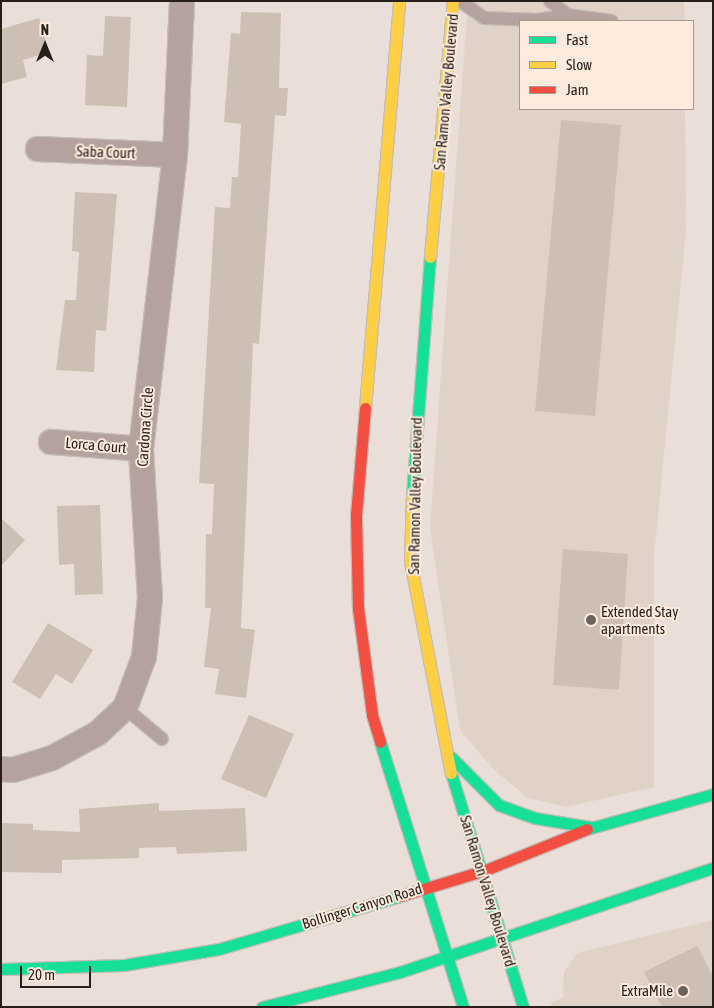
<!DOCTYPE html>
<style>
body{margin:0}
#map{position:relative;width:714px;height:1008px;overflow:hidden;background:#e9dfd8;font-family:"Asap Condensed",sans-serif}
div>[style]{position:absolute}
.commercial>*{inset:0;background:#e0d2c6}
.building>*{inset:0;background:#cebfb4}
.roads{filter:drop-shadow(1px 0 #c4bdb7) drop-shadow(-1px 0 #c4bdb7) drop-shadow(0 1px #c4bdb7) drop-shadow(0 -1px #c4bdb7)}
.lane>*{height:12px;margin:-6px;padding:0 6px;transform-origin:6px;border-radius:6px;background:#b3a29e}
.street>*{height:24px;margin:-12px;padding:0 12px;transform-origin:12px;border-radius:12px;background:#b3a29e}
.fast>*{height:11px;margin:-5.5px;padding:0 5.5px;transform-origin:5.5px;border-radius:5.5px;background:#16e098}
.slow>*{height:11px;margin:-5.5px;padding:0 5.5px;transform-origin:5.5px;border-radius:5.5px;background:#ffcf43}
.jam>*{height:11px;margin:-5.5px;padding:0 5.5px;transform-origin:5.5px;border-radius:5.5px;background:#f24e42}
.dots>*{width:14px;height:14px;translate:-50% -50%;box-sizing:border-box;border:2px solid #feebdd;border-radius:50%}
span{translate:-50% -50%;white-space:nowrap;text-align:center;line-height:1.15;-webkit-text-stroke:4px #feebdd;paint-order:stroke}
.street-label{font-size:15px;color:#261f1a}
.poi-label{font-size:15px;color:#261f1a}
.left{translate:0 -50%;text-align:left}
.right{translate:-100% -50%;text-align:right}
.frame{position:absolute;inset:0;border:2px solid #261f1a;pointer-events:none}
.legend{position:absolute;left:519px;top:20px;width:175px;height:90px;box-sizing:border-box;background:#feebdd;border:1px solid #a8998f;margin:0;padding:6px 9px;list-style:none;font-size:15px;color:#261f1a}
.legend li{display:flex;align-items:center;gap:10px;height:25px}
.legend b{width:25px;border:1px solid #a8998f}
.north{position:absolute;left:20px;top:20px;width:50px;height:50px;-webkit-text-stroke:4px #feebdd;paint-order:stroke;rotate:0deg;font-size:14px;font-weight:700;line-height:20px;text-align:center;color:#261f1a}
.north::after{content:'';display:block;margin:auto;width:18px;height:22px;background:#261f1a;clip-path:polygon(50% 0,100% 100%,50% 72%,0 100%)}
.scale{position:absolute;left:20px;top:966px;width:71px;height:22px;box-sizing:border-box;border:2px solid #261f1a;border-top:0;padding-left:6px;font-size:15px;line-height:18px;white-space:nowrap;color:#261f1a;-webkit-text-stroke:4px #feebdd;paint-order:stroke}
</style>
<div id="map">
<div class="commercial">
<div style="clip-path:polygon(468px 1px,684px 1px,685px 21px,520px 21px,520px 109px,685px 109px,686px 231px,654px 556px,654px 787px,566px 807px,528px 798px,494px 770px,460px 730px,430px 528px)"></div>
<div style="clip-path:polygon(713px 920px,713px 1007px,552px 1007px,551px 1002px,563px 998px,564px 972px,577px 953px)"></div>
</div>
<div class="building">
<div style="clip-path:polygon(241px 12px,281px 13px,279px 88px,288px 88px,286px 116px,275px 115px,259px 344px,253px 343px,241px 628px,255px 630px,246px 698px,215px 694px,219px 669px,204px 667px,211px 608px,205px 608px,206px 534px,212px 534px,214px 484px,199px 483px,215px 207px,230px 208px,232px 177px,238px 177px,241px 124px,224px 122px,231px 33px,240px 34px)"></div>
<div style="clip-path:polygon(105px 16px,131px 17px,127px 107px,85px 105px,87px 55px,103px 56px)"></div>
<div style="clip-path:polygon(39px 18px,49px 52px,23px 60px,27px 77px,1px 84px,1px 29px)"></div>
<div style="clip-path:polygon(561px 120px,621px 125px,595px 416px,535px 411px)"></div>
<div style="clip-path:polygon(75px 192px,117px 194px,106px 331px,96px 330px,94px 372px,56px 370px,65px 300px,76px 300px,79px 252px,72px 251px)"></div>
<div style="clip-path:polygon(100px 505px,103px 594px,75px 595px,74px 564px,59px 565px,57px 506px)"></div>
<div style="clip-path:polygon(1px 518px,25px 540px,1px 566px)"></div>
<div style="clip-path:polygon(563px 549px,628px 554px,619px 690px,553px 685px)"></div>
<div style="clip-path:polygon(48px 623px,93px 650px,72px 684px,56px 674px,40px 699px,12px 682px)"></div>
<div style="clip-path:polygon(249px 715px,294px 734px,266px 798px,221px 779px)"></div>
<div style="clip-path:polygon(159px 803px,159px 811px,245px 808px,247px 851px,177px 854px,176px 847px,139px 848px,139px 858px,62px 860px,62px 873px,1px 872px,1px 823px,33px 824px,33px 830px,80px 832px,79px 809px)"></div>
<div style="clip-path:polygon(697px 946px,713px 976px,713px 1007px,662px 1007px,644px 972px)"></div>
</div>
<div class="roads">
<div class="lane">
<div style="left:460px;top:1px;width:29px;rotate:35deg"></div>
<div style="left:484px;top:18px;width:53px;rotate:2.2deg"></div>
<div style="left:537px;top:20px;width:31px;rotate:-9deg"></div>
<div style="left:568px;top:15px;width:44px;rotate:7.8deg"></div>
<div style="left:550px;top:1px;width:23px;rotate:38deg"></div>
<div style="left:125px;top:708px;width:48px;rotate:40deg"></div>
</div>
<div class="street">
<div style="left:38px;top:149px;width:137px;rotate:2.5deg"></div>
<div style="left:51px;top:442px;width:90px;rotate:4.4deg"></div>
<div style="left:1px;top:769px;width:12px;rotate:5deg"></div>
<div style="left:13px;top:770px;width:41px;rotate:-17.1deg"></div>
<div style="left:52px;top:758px;width:52px;rotate:-28.5deg"></div>
<div style="left:98px;top:733px;width:37px;rotate:-43deg"></div>
<div style="left:125px;top:708px;width:54px;rotate:-69.6deg"></div>
<div style="left:144px;top:657px;width:59px;rotate:-84.2deg"></div>
<div style="left:150px;top:598px;width:149px;rotate:-93.5deg"></div>
<div style="left:141px;top:449px;width:296px;rotate:-83.4deg"></div>
<div style="left:175px;top:155px;width:154px;rotate:-87.4deg"></div>
</div>
<div class="fast">
<div style="left:412px;top:496px;width:240px;rotate:-85.7deg"></div>
<div style="left:380px;top:742px;width:278px;rotate:72.6deg"></div>
<div style="left:451px;top:757px;width:68px;rotate:45deg"></div>
<div style="left:499px;top:805px;width:38px;rotate:20deg"></div>
<div style="left:535px;top:818px;width:56px;rotate:9.3deg"></div>
<div style="left:451px;top:773px;width:245px;rotate:72.9deg"></div>
<div style="left:587px;top:829px;width:131px;rotate:-15.5deg"></div>
<div style="left:1px;top:969px;width:123px;rotate:-1.9deg"></div>
<div style="left:124px;top:965px;width:96px;rotate:-9.6deg"></div>
<div style="left:219px;top:949px;width:189px;rotate:-16.3deg"></div>
<div style="left:262px;top:1007px;width:142px;rotate:-14.2deg"></div>
<div style="left:400px;top:972px;width:330px;rotate:-18.4deg"></div>
</div>
<div class="slow">
<div style="left:430px;top:257px;width:257px;rotate:-84.9deg"></div>
<div style="left:365px;top:408px;width:408px;rotate:-85.2deg"></div>
<div style="left:412px;top:496px;width:65px;rotate:91.8deg"></div>
<div style="left:410px;top:561px;width:216px;rotate:79.1deg"></div>
</div>
<div class="jam">
<div style="left:365px;top:408px;width:107px;rotate:94.8deg"></div>
<div style="left:356px;top:515px;width:93px;rotate:88.8deg"></div>
<div style="left:358px;top:608px;width:108px;rotate:82.5deg"></div>
<div style="left:372px;top:715px;width:28px;rotate:73deg"></div>
<div style="left:400px;top:896px;width:87px;rotate:-16.8deg"></div>
<div style="left:483px;top:871px;width:112px;rotate:-22deg"></div>
</div>
</div>
<div class="dots">
<div style="left:591px;top:620px;background:#6a625c"></div>
<div style="left:683px;top:991px;background:#6a625c"></div>
</div>
<div class="street-label">
<span style="left:446px;top:92px;rotate:-85deg">San Ramon Valley Boulevard</span>
<span style="left:106px;top:152px;rotate:2deg">Saba Court</span>
<span style="left:145px;top:427px;rotate:-86deg">Cardona Circle</span>
<span style="left:96px;top:445px;rotate:5deg">Lorca Court</span>
<span style="left:415px;top:496px;rotate:-89deg">San Ramon Valley Boulevard</span>
<span style="left:488px;top:891px;rotate:73deg">San Ramon Valley Boulevard</span>
<span style="left:362px;top:906px;rotate:-17deg">Bollinger Canyon Road</span>
</div>
<div class="poi-label">
<span class="left" style="left:601px;top:620px">Extended Stay<br>apartments</span>
<span class="right" style="left:673px;top:991px">ExtraMile</span>
</div>
<div class="frame"></div>
<ul class="legend">
<li><b style="height:6px;background:#16e098"></b>Fast</li>
<li><b style="height:6px;background:#ffcf43"></b>Slow</li>
<li><b style="height:6px;background:#f24e42"></b>Jam</li>
</ul>
<div class="north">N</div>
<div class="scale">20 m</div>
</div>
